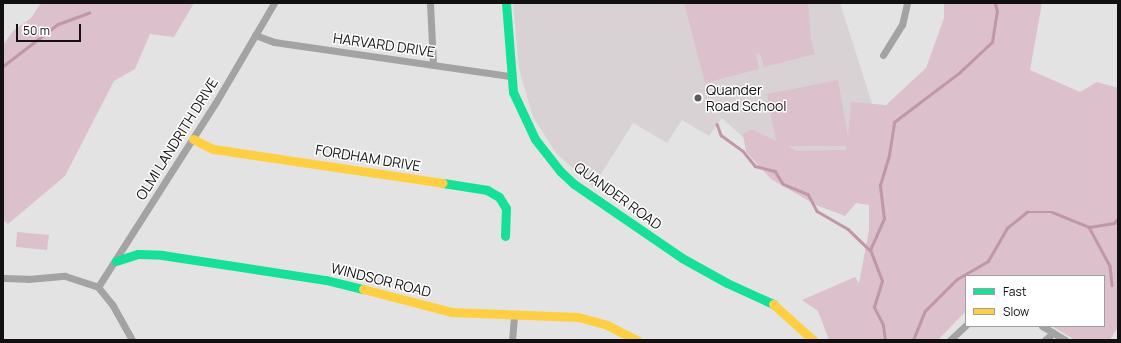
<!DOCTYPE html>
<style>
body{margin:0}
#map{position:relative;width:1121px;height:343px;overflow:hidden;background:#e4e3e3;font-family:Manrope,sans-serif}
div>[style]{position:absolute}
.built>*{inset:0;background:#d9d2d4}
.green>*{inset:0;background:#dcc0cc}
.stream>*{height:2.5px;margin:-1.25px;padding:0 1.25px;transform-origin:1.25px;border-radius:1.25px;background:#c096a9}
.street>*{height:7px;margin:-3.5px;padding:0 3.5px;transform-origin:3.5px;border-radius:3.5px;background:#a4a3a3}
.fast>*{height:9px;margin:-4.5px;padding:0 4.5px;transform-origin:4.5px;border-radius:4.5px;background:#16e098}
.slow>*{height:9px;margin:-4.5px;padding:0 4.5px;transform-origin:4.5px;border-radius:4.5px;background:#ffcf43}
.dots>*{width:11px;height:11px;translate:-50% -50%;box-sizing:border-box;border:2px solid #fff;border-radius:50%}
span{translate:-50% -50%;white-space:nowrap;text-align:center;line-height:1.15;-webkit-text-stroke:3px #fff;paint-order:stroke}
.street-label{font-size:14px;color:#121011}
.poi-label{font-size:14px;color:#121011}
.left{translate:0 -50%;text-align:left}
.frame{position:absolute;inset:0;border:4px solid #121011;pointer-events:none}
.legend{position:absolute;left:965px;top:275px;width:140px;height:52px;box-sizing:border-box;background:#fff;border:1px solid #a09fa0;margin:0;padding:5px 7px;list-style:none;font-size:12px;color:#121011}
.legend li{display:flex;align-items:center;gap:8px;height:20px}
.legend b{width:20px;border:1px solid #a09fa0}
.scale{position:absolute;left:16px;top:24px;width:65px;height:18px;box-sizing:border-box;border:2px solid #121011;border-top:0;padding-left:5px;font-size:12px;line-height:14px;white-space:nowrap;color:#121011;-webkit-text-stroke:3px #fff;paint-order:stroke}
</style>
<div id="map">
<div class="built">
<div style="clip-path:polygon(513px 3px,840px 3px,885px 144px,802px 192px,722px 118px,709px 136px,682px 120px,667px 143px,633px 123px,593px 187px,556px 153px,533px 117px,519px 69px)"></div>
</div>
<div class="green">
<div style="clip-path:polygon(41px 3px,194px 3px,174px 37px,150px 34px,135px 69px,114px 81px,65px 176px,8px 224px,3px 220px,3px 45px,14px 30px,31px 18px)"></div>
<div style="clip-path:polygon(684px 3px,808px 3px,811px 39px,815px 54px,764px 67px,760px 53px,756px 54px,759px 69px,705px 83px)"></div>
<div style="clip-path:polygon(evenodd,944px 3px,1042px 3px,1030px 70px,1080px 92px,1097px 82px,1118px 88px,1118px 327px,1110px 340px,1075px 340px,1052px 326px,1104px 326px,1104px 276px,966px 276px,966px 311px,938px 340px,829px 340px,818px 311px,802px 300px,855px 277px,859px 283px,869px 230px,869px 205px,856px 203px,845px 216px,816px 205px,771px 179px,746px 152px,743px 134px,752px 129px,776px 141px,767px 94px,838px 80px,848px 136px,851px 102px,886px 105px,926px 68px,944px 18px,944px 3px,788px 146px,846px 146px,846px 150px,797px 151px,788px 146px)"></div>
<div style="clip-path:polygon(17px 232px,49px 235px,47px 250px,16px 247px)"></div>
</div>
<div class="stream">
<div style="left:3px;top:66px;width:69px;rotate:-37.4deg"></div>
<div style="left:58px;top:24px;width:33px;rotate:-20deg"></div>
<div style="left:717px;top:124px;width:12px;rotate:70deg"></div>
<div style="left:721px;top:135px;width:27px;rotate:36deg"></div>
<div style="left:743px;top:151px;width:19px;rotate:51deg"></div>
<div style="left:755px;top:166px;width:21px;rotate:14deg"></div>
<div style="left:775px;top:171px;width:15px;rotate:58deg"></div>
<div style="left:783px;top:184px;width:27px;rotate:22deg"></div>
<div style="left:808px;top:194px;width:19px;rotate:62deg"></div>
<div style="left:817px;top:211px;width:36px;rotate:30deg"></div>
<div style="left:848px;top:229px;width:30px;rotate:44deg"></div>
<div style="left:1089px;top:227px;width:25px;rotate:-9deg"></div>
<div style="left:1114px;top:223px;width:6px;rotate:-45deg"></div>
<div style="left:885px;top:340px;width:15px;rotate:-98deg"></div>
<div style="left:883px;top:325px;width:20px;rotate:-117deg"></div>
<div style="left:874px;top:307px;width:27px;rotate:-73deg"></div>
<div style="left:882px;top:281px;width:33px;rotate:-111deg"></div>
<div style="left:870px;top:250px;width:34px;rotate:-66deg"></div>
<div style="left:884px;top:219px;width:34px;rotate:-97deg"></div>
<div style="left:880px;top:185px;width:31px;rotate:-73deg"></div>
<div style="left:889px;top:155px;width:33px;rotate:-81deg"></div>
<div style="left:894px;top:122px;width:83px;rotate:-37.1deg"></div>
<div style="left:960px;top:72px;width:44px;rotate:-43.2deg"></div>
<div style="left:992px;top:42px;width:30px;rotate:-81deg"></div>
<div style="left:997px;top:12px;width:9px;rotate:-103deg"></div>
<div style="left:913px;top:340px;width:31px;rotate:-68deg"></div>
<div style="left:925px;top:311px;width:45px;rotate:-45deg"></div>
<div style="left:957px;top:279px;width:36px;rotate:-30deg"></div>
<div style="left:988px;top:261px;width:38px;rotate:-60deg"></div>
<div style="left:1007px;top:228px;width:26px;rotate:-39deg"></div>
<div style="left:1027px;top:212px;width:25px"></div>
<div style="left:1052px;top:212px;width:40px;rotate:22deg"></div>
<div style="left:1089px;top:227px;width:44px;rotate:61.7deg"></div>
<div style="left:1110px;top:266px;width:19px;rotate:84deg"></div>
</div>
<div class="street">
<div style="left:430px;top:3px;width:62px;rotate:87.2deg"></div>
<div style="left:255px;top:35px;width:20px;rotate:20deg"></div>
<div style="left:274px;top:42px;width:239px;rotate:8.2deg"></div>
<div style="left:883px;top:55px;width:36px;rotate:-58deg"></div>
<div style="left:902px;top:25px;width:23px;rotate:-77deg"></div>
<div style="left:3px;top:278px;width:25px;rotate:2deg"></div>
<div style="left:28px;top:279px;width:37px;rotate:-5deg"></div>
<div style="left:65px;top:276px;width:35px;rotate:18deg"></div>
<div style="left:98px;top:287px;width:22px;rotate:51deg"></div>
<div style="left:112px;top:304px;width:41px;rotate:60.9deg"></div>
<div style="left:98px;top:287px;width:219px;rotate:-57.5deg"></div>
<div style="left:216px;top:102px;width:115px;rotate:-59.6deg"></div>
<div style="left:1042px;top:326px;width:27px;rotate:31deg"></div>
<div style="left:512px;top:340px;width:24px;rotate:-85deg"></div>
<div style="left:950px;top:340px;width:22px;rotate:-43deg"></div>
<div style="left:1045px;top:340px;width:11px;rotate:-41deg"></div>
</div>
<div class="fast">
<div style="left:506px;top:3px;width:89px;rotate:85.5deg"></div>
<div style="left:513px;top:92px;width:52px;rotate:64.9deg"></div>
<div style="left:535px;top:139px;width:41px;rotate:52deg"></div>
<div style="left:560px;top:171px;width:19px;rotate:43deg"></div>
<div style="left:574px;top:184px;width:131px;rotate:34.4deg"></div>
<div style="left:682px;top:258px;width:51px;rotate:29.1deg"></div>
<div style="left:727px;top:283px;width:51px;rotate:24.5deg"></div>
<div style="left:443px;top:183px;width:45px;rotate:9deg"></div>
<div style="left:487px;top:190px;width:14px;rotate:30deg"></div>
<div style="left:499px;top:197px;width:13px;rotate:58deg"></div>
<div style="left:506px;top:208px;width:28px;rotate:92deg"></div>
<div style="left:116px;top:261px;width:23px;rotate:-18deg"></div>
<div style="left:138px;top:254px;width:24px;rotate:2deg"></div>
<div style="left:162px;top:255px;width:166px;rotate:8.7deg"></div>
<div style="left:326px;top:280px;width:38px;rotate:14deg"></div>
</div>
<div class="slow">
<div style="left:193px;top:139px;width:22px;rotate:27deg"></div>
<div style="left:213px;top:149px;width:232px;rotate:8.4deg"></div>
<div style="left:363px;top:289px;width:91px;rotate:14.6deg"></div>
<div style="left:451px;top:312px;width:127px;rotate:2.3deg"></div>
<div style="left:578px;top:317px;width:30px;rotate:15deg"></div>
<div style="left:607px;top:325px;width:34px;rotate:27deg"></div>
<div style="left:773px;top:304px;width:54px;rotate:42deg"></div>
</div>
<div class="dots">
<div style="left:698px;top:98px;background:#5c5a5a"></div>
</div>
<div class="street-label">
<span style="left:384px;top:45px;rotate:8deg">HARVARD DRIVE</span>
<span style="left:177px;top:139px;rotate:-58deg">OLMI LANDRITH DRIVE</span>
<span style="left:368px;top:158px;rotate:9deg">FORDHAM DRIVE</span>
<span style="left:618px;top:196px;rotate:36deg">QUANDER ROAD</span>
<span style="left:381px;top:280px;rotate:14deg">WINDSOR ROAD</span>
</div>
<div class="poi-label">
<span class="left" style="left:706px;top:98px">Quander<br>Road School</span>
</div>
<div class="frame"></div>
<ul class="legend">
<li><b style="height:5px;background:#16e098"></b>Fast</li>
<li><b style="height:5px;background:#ffcf43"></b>Slow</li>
</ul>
<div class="scale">50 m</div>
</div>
